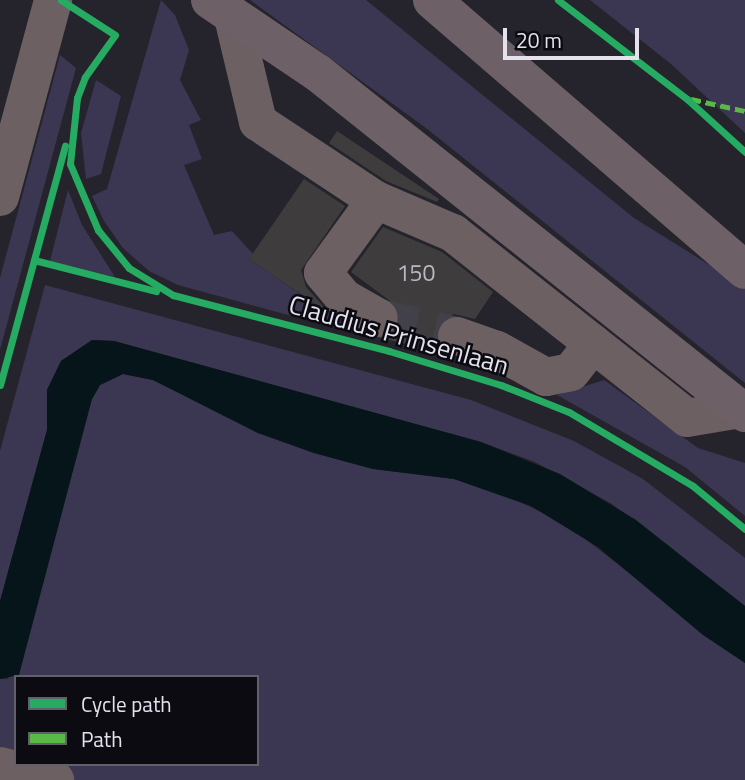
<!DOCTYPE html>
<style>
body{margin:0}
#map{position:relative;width:745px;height:780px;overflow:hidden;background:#25242c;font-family:"Titillium Web",sans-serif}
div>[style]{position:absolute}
.green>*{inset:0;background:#3b3651}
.water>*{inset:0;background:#051519}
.building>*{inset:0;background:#3f3c3d}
.minor-tunnel>*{height:38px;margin-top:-19px;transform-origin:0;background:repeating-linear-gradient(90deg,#424049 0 38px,transparent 0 57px)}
.minor>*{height:38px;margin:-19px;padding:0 19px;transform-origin:19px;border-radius:19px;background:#6c6062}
.major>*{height:38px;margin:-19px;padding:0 19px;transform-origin:19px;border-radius:19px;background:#6d6066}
.quiet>*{height:5px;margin-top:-2.5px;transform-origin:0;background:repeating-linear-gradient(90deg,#58b947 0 10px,transparent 0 15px)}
.cycleway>*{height:7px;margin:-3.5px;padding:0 3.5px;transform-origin:3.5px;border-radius:3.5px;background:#26ab63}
span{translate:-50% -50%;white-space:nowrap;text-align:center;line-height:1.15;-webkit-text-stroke:5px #0c0b12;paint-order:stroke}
.number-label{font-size:23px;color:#bab8c1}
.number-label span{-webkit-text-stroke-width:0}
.street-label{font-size:26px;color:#e3e2ed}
.legend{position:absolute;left:14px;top:675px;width:245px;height:91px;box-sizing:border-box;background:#0c0b12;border:2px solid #62616a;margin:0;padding:9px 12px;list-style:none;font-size:21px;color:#e3e2ed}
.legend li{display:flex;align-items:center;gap:14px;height:35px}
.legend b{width:35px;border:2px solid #62616a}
.scale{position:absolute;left:503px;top:28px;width:136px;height:32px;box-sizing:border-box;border:4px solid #e3e2ed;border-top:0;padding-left:9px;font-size:21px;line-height:24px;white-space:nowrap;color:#e3e2ed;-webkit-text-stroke:5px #0c0b12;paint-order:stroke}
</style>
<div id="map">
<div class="green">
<div style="clip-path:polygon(161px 0,175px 15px,189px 50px,180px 80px,201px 120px,189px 125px,202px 159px,184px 165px,214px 235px,232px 231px,253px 254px,249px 259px,351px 329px,380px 340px,178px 285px,149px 271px,123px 248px,104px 221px,92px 196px,107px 189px)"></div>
<div style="clip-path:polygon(250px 0,366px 0,634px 218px,745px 287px,745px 383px,426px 128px)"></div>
<div style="clip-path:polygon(590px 0,745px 0,745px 133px,671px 64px)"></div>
<div style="clip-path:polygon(60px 55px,76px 68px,0 350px,0 278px)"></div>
<div style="clip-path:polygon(96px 80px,121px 96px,101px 174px,86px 179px,81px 133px)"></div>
<div style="clip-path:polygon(68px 190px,82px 225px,115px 277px,50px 261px)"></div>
<div style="clip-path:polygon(45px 285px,471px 400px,574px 441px,643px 479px,745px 558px,745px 606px,612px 504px,535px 462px,481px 442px,114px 341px,92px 340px,61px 361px,47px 390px,47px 430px,0 601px,0 451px)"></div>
<div style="clip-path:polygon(evenodd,123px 374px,153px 380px,258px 433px,314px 453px,373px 469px,454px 479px,495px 490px,566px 524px,745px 663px,745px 780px,0 780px,0 679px,8px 679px,92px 399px,100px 385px,123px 374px,16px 677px,257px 677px,257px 764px,16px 764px,16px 677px)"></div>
<div style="clip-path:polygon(604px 380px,698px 448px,745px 463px,745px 516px,685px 467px,557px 395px)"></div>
</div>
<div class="water">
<div style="clip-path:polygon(92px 340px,114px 341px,481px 442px,560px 474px,636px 520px,745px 606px,745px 663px,703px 635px,598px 547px,531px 506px,454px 479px,373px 469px,314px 453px,258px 433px,153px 380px,123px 374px,100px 385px,92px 399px,19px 675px,0 679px,0 601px,47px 430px,47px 390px,61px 361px)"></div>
</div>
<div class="building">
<div style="clip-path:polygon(337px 131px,439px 199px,437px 202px,386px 181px,329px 143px)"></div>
<div style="clip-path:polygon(304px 179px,345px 206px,301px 270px,306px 287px,330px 314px,249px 259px)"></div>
<div style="clip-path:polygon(383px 227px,442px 252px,493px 292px,475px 319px,454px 314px,442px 320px,436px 329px,438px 345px,393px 334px,401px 319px,397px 306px,351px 272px)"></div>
</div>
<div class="minor-tunnel">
<div style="left:379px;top:318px;width:80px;rotate:13deg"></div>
</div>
<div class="minor">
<div style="left:233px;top:17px;width:108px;rotate:76.6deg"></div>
<div style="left:258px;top:122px;width:141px;rotate:33.5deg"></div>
<div style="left:376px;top:200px;width:84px;rotate:23.2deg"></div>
<div style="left:453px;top:233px;width:298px;rotate:38.3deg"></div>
<div style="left:687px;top:418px;width:54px;rotate:-9.6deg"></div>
<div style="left:0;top:197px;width:204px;rotate:-74.9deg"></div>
<div style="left:376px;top:200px;width:90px;rotate:126deg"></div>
<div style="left:323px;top:273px;width:33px;rotate:50deg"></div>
<div style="left:344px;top:298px;width:40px;rotate:29.7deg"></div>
<div style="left:457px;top:336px;width:42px;rotate:19.3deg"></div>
<div style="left:497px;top:350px;width:56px;rotate:28.9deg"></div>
<div style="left:546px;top:377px;width:25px;rotate:-11deg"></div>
<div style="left:571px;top:372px;width:36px;rotate:-52deg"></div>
<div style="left:0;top:766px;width:57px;rotate:14.3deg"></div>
</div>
<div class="major">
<div style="left:210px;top:0;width:130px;rotate:34.1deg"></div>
<div style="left:318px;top:73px;width:546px;rotate:38.53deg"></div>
<div style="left:432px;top:0;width:413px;rotate:40.8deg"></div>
</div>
<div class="quiet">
<div style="left:691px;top:99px;width:55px;rotate:12.5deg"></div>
</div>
<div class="cycleway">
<div style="left:61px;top:0;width:64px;rotate:32.9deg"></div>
<div style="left:115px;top:35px;width:52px;rotate:125.5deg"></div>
<div style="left:85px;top:77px;width:22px;rotate:111deg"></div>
<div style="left:77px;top:98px;width:66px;rotate:96.1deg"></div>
<div style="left:70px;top:164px;width:72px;rotate:67deg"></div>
<div style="left:98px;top:230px;width:49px;rotate:50.8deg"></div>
<div style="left:129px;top:268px;width:52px;rotate:31.5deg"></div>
<div style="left:173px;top:295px;width:223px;rotate:14.5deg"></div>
<div style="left:389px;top:351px;width:117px;rotate:16.9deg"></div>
<div style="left:501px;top:385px;width:73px;rotate:21.7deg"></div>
<div style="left:569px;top:412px;width:144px;rotate:30.8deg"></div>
<div style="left:693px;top:486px;width:67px;rotate:39.6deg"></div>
<div style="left:558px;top:0;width:163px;rotate:37.5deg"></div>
<div style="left:687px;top:99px;width:79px;rotate:42.4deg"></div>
<div style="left:34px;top:260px;width:126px;rotate:14.3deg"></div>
<div style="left:0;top:385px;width:248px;rotate:-74.8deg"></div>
</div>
<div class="number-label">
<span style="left:416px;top:273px">150</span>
</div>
<div class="street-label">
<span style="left:399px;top:335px;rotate:16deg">Claudius Prinsenlaan</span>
</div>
<ul class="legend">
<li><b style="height:9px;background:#26ab63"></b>Cycle path</li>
<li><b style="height:9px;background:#58b947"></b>Path</li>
</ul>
<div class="scale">20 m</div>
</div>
